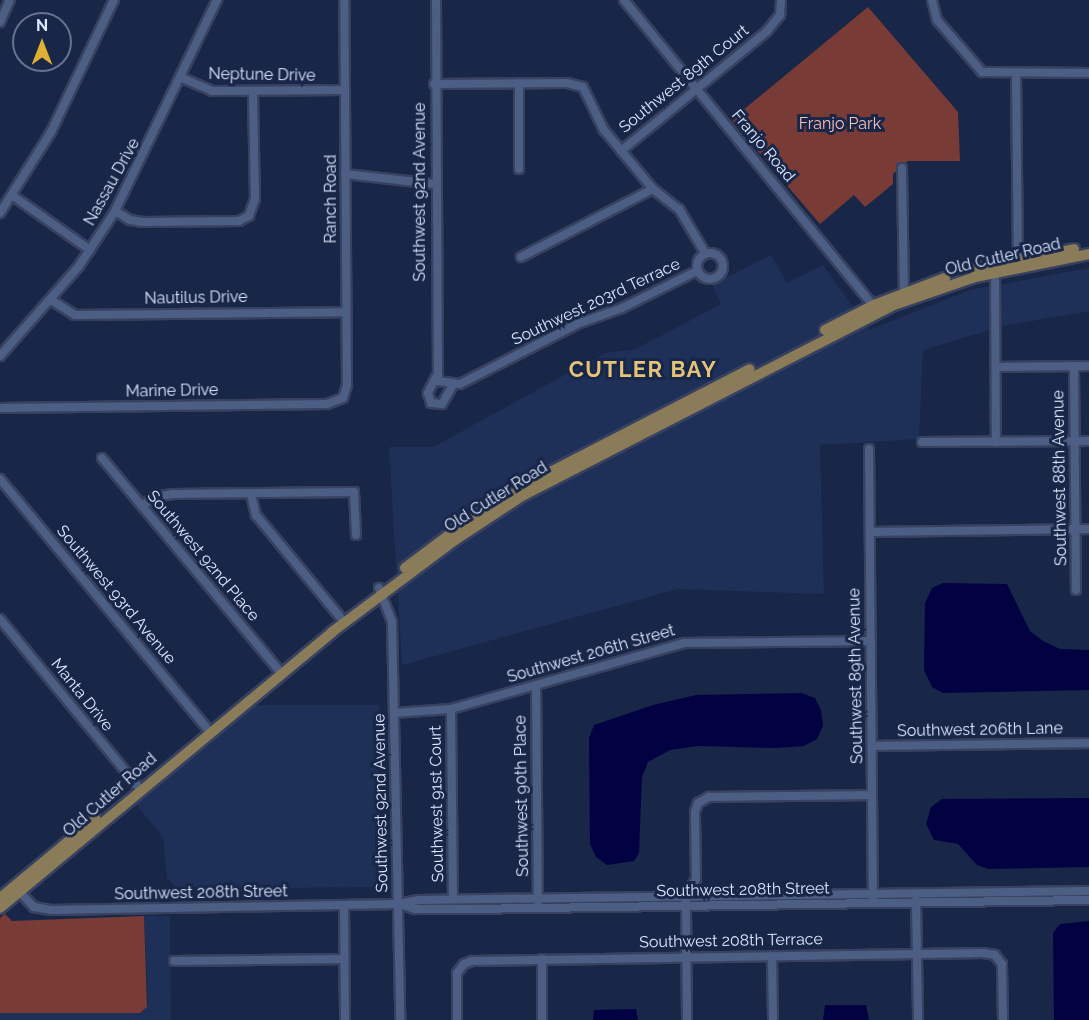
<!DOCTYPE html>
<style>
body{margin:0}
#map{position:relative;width:1089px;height:1020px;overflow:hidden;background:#182648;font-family:Raleway,sans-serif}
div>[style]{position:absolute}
.built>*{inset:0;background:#1e2f58}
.green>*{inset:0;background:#793b36}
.water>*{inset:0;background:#020243}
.roads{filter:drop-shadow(2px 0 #38415f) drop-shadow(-2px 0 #38415f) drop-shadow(0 2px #38415f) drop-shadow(0 -2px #38415f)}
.minor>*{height:8px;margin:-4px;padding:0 4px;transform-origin:4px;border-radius:4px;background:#4d5e85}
.minor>.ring{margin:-4px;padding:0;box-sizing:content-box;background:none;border:8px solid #4d5e85;border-radius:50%}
.major>*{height:10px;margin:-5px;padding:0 5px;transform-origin:5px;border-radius:5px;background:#8a7c59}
span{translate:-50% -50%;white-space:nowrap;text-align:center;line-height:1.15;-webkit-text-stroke:6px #182648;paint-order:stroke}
.street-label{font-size:16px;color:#dce6fd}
.park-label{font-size:16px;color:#fabeb8}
.district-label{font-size:22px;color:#e4c379;font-weight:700;letter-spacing:1.5px}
.north{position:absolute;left:12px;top:12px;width:60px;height:60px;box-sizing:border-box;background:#182648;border:2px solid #667390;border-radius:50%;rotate:0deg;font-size:16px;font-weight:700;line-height:24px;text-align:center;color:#dce6fd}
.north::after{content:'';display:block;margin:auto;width:21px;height:27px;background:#e0b034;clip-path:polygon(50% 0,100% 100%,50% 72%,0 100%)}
</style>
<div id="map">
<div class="built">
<div style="clip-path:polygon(771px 255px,787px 283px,823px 265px,869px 330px,970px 290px,1089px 268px,1089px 311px,1003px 326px,923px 350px,919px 439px,820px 445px,824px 594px,678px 589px,402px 665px,389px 447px,433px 447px,605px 353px,636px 349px,721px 304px,712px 285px)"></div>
<div style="clip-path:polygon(253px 705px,379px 705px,378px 887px,177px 889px,167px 878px,163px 837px,135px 803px)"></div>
<div style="clip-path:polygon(144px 916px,170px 916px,171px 1020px,0 1020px,0 1013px,143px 1012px,148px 1003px)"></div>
</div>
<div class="green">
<div style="clip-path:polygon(868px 7px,958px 112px,960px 161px,908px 161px,893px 174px,893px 184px,865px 207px,854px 195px,820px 224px,731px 120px)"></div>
<div style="clip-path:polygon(5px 914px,12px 921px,144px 916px,147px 1007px,140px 1013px,0 1013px,0 918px)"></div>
</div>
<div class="water">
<div style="clip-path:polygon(943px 583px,1007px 584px,1030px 631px,1043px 641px,1060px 649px,1089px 650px,1089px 690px,943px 693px,932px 687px,924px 670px,925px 603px,932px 588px)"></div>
<div style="clip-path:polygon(801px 693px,815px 698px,821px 710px,823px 726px,817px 739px,804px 746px,776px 748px,698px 746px,670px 750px,648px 762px,642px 777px,639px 853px,634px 861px,607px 865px,596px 857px,590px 844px,589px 738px,594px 725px,653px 705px,696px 695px)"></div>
<div style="clip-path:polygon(1089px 798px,1089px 867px,988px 869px,977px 865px,958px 844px,934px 840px,926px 824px,931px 807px,942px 799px)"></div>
<div style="clip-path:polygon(1089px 921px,1089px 1020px,1054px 1020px,1053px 933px,1060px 924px)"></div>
<div style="clip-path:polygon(825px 1005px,866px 1005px,869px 1020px,823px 1020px)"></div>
<div style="clip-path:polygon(636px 1009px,638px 1020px,593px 1020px,594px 1010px)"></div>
</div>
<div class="roads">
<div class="minor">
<div style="left:436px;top:0;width:381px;rotate:89.7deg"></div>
<div style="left:438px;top:381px;width:22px;rotate:8deg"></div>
<div style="left:460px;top:384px;width:131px;rotate:-27.1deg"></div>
<div style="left:577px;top:324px;width:48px;rotate:-19.6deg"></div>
<div style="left:622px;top:308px;width:84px;rotate:-26.3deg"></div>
<div style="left:624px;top:0;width:399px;rotate:50.8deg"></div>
<div style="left:932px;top:0;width:21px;rotate:76deg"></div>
<div style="left:937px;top:20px;width:69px;rotate:49.1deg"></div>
<div style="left:982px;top:72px;width:107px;rotate:0.5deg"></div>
<div style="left:0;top:22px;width:24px;rotate:-66deg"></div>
<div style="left:1016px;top:74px;width:185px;rotate:89.4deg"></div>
<div style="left:182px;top:78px;width:33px;rotate:23deg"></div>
<div style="left:212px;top:91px;width:133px;rotate:-0.4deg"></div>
<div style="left:519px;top:83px;width:86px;rotate:90deg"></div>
<div style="left:434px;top:84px;width:133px;rotate:-0.4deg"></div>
<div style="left:567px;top:83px;width:16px;rotate:14deg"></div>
<div style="left:583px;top:87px;width:48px;rotate:64deg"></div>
<div style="left:604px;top:130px;width:77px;rotate:50.3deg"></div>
<div style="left:653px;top:189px;width:33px;rotate:38deg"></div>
<div style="left:679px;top:209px;width:51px;rotate:59.4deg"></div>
<div style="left:621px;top:151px;width:189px;rotate:-39.4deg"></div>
<div style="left:767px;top:31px;width:21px;rotate:-51deg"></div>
<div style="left:780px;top:15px;width:15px;rotate:-86deg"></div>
<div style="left:902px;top:168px;width:124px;rotate:89.1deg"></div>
<div style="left:345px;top:174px;width:90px;rotate:6.4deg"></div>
<div style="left:13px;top:196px;width:94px;rotate:35deg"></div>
<div style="left:115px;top:211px;width:17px;rotate:31deg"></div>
<div style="left:130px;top:220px;width:13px;rotate:9deg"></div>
<div style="left:143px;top:222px;width:96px;rotate:-0.6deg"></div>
<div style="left:239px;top:221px;width:11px;rotate:-27deg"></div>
<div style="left:249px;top:216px;width:18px;rotate:-71deg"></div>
<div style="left:255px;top:199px;width:107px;rotate:-91.1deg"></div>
<div style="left:0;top:213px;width:96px;rotate:-57.8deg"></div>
<div style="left:51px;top:132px;width:146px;rotate:-64.5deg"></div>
<div class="ring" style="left:697px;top:253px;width:18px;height:18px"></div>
<div style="left:521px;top:257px;width:148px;rotate:-27.3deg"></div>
<div style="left:995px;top:272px;width:170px;rotate:89.7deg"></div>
<div style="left:51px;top:300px;width:28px;rotate:32deg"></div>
<div style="left:75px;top:315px;width:271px;rotate:-0.6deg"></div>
<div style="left:0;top:356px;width:120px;rotate:-48.7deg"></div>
<div style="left:79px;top:266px;width:64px;rotate:-56.6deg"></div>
<div style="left:114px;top:213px;width:237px;rotate:-64.2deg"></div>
<div style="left:1074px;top:366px;width:224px;rotate:89.5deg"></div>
<div style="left:996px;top:367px;width:93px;rotate:-0.6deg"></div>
<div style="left:436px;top:377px;width:18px;rotate:117deg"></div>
<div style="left:428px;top:393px;width:10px;rotate:73deg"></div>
<div style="left:431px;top:403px;width:11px;rotate:5deg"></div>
<div style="left:442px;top:404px;width:22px;rotate:-60deg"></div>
<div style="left:0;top:408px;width:327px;rotate:-0.7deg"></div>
<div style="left:327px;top:404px;width:17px;rotate:-21deg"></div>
<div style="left:343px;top:398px;width:14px;rotate:-73deg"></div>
<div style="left:347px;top:385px;width:385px;rotate:-90.4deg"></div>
<div style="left:922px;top:442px;width:167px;rotate:-0.3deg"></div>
<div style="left:869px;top:449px;width:449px;rotate:89.5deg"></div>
<div style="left:102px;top:458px;width:280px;rotate:50.2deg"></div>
<div style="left:0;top:479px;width:327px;rotate:50.3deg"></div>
<div style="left:251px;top:494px;width:22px;rotate:77deg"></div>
<div style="left:256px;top:515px;width:132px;rotate:50.5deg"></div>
<div style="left:142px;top:506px;width:15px;rotate:-37deg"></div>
<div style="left:154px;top:497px;width:18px;rotate:-9deg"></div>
<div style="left:172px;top:494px;width:182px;rotate:-0.6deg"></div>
<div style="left:354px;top:492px;width:43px;rotate:87.3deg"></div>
<div style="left:870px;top:532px;width:219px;rotate:-0.8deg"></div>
<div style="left:379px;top:588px;width:36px;rotate:69deg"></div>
<div style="left:392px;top:622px;width:398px;rotate:88.8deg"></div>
<div style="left:0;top:619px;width:220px;rotate:50.5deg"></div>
<div style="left:536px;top:685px;width:216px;rotate:89.5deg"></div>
<div style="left:451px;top:709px;width:190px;rotate:89.4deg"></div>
<div style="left:394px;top:713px;width:57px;rotate:-4deg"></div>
<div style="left:451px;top:709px;width:242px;rotate:-15.8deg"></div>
<div style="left:684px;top:643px;width:187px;rotate:-0.6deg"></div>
<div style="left:872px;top:746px;width:217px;rotate:-0.8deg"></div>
<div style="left:16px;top:888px;width:26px;rotate:47deg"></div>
<div style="left:34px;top:907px;width:17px;rotate:10deg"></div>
<div style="left:51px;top:910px;width:347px;rotate:-1deg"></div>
<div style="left:398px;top:904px;width:21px;rotate:-11deg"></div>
<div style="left:419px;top:900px;width:670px;rotate:-0.77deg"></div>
<div style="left:916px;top:900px;width:120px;rotate:89deg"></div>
<div style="left:344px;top:905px;width:115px;rotate:89.5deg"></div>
<div style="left:402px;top:905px;width:14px;rotate:17deg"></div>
<div style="left:415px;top:909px;width:52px"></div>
<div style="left:467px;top:909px;width:622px;rotate:-0.83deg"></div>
<div style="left:772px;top:956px;width:64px;rotate:89.1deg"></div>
<div style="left:542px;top:959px;width:61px;rotate:90deg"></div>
<div style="left:174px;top:961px;width:170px;rotate:-0.7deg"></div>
<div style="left:457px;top:1020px;width:47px;rotate:-90deg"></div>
<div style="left:457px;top:973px;width:11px;rotate:-52deg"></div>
<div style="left:464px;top:964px;width:9px;rotate:-21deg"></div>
<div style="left:472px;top:961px;width:511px;rotate:-0.9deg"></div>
<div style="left:983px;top:953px;width:12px;rotate:9deg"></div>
<div style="left:995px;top:955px;width:11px;rotate:52deg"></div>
<div style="left:1002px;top:964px;width:56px;rotate:89deg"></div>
<div style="left:687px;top:1020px;width:124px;rotate:-90.5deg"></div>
<div style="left:686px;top:896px;width:20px;rotate:-60deg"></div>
<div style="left:696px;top:879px;width:67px;rotate:-90.9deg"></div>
<div style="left:695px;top:812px;width:9px;rotate:-72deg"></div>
<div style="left:698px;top:803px;width:13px;rotate:-29deg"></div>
<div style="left:709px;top:797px;width:163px;rotate:-0.7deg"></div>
</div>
<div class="major">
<div style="left:975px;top:269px;width:101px;rotate:-11.4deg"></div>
<div style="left:825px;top:330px;width:55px;rotate:-27deg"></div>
<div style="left:874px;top:305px;width:76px;rotate:-20.8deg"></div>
<div style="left:405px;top:568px;width:70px;rotate:-36.9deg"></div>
<div style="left:461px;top:526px;width:92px;rotate:-31.6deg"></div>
<div style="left:539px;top:478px;width:237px;rotate:-27.3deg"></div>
<div style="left:0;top:898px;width:124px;rotate:-39.7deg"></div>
<div style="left:0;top:908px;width:432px;rotate:-39.7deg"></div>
<div style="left:332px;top:632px;width:154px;rotate:-36.8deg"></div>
<div style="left:455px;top:540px;width:80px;rotate:-33.3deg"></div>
<div style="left:522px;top:496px;width:415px;rotate:-27.2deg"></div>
<div style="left:891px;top:306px;width:89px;rotate:-19deg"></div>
<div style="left:975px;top:277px;width:116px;rotate:-11.4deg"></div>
</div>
</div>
<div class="street-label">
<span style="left:262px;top:75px;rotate:1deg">Neptune Drive</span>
<span style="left:684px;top:79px;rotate:-39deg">Southwest 89th Court</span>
<span style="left:763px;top:146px;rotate:50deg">Franjo Road</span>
<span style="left:112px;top:182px;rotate:-61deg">Nassau Drive</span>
<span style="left:420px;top:192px;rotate:-90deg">Southwest 92nd Avenue</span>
<span style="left:331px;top:199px;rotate:-90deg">Ranch Road</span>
<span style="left:1003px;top:257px;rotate:-13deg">Old Cutler Road</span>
<span style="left:196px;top:298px;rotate:-1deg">Nautilus Drive</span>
<span style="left:596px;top:302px;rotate:-25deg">Southwest 203rd Terrace</span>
<span style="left:172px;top:391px;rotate:-1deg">Marine Drive</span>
<span style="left:1060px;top:478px;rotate:-91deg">Southwest 88th Avenue</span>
<span style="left:496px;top:497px;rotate:-32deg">Old Cutler Road</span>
<span style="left:203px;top:556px;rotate:50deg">Southwest 92nd Place</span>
<span style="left:116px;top:595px;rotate:50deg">Southwest 93rd Avenue</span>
<span style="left:591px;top:654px;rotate:-16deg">Southwest 206th Street</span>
<span style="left:856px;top:676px;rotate:-91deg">Southwest 89th Avenue</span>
<span style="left:82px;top:695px;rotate:51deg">Manta Drive</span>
<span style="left:980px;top:730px;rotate:-1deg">Southwest 206th Lane</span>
<span style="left:110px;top:795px;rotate:-41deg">Old Cutler Road</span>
<span style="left:522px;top:796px;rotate:-91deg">Southwest 90th Place</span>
<span style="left:381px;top:803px;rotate:-91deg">Southwest 92nd Avenue</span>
<span style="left:437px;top:804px;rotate:-91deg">Southwest 91st Court</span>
<span style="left:743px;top:890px;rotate:-1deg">Southwest 208th Street</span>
<span style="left:201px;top:893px;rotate:-1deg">Southwest 208th Street</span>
<span style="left:731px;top:941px;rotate:-1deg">Southwest 208th Terrace</span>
</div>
<div class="park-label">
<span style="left:840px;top:124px">Franjo Park</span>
</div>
<div class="district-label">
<span style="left:643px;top:370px">CUTLER BAY</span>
</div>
<div class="north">N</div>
</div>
